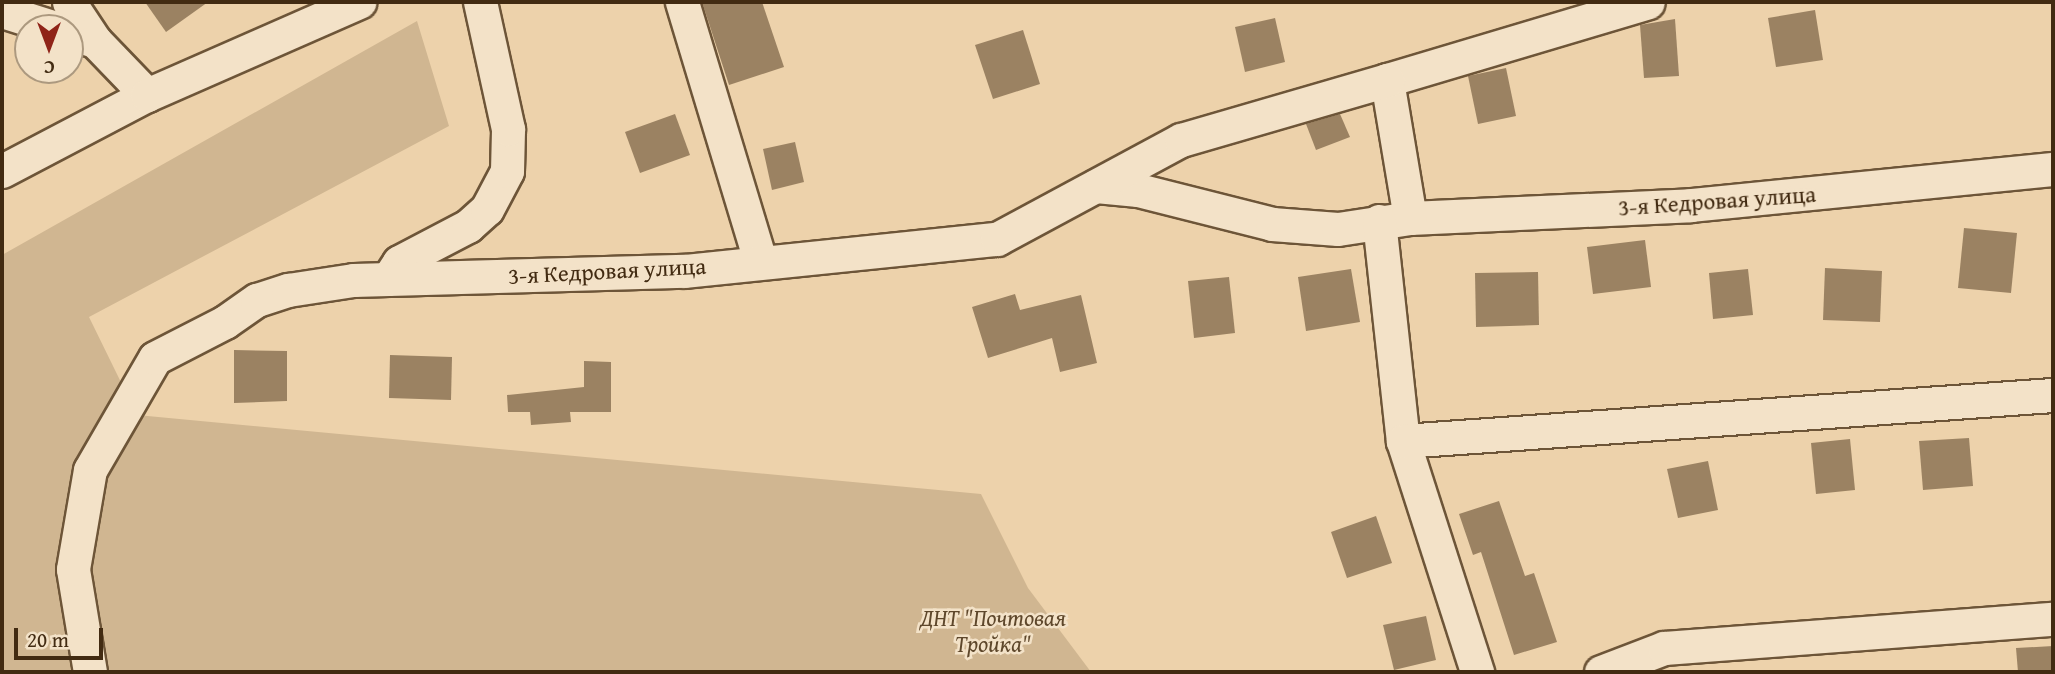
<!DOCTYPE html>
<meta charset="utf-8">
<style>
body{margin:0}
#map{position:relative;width:2055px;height:674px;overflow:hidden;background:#edd2ab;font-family:"Gentium Book Plus",serif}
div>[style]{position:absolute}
.green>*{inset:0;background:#d0b691}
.building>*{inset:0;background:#9b8262}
.roads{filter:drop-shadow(2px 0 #6d5538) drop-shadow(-2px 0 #6d5538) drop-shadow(0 2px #6d5538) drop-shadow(0 -2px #6d5538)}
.street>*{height:33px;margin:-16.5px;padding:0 16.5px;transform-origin:16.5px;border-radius:16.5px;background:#f3e2c8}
span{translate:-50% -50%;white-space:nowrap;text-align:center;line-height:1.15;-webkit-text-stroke:5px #f3e2c8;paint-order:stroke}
.street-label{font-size:23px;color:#422b12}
.park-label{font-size:23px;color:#5e472b;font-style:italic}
.frame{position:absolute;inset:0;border:4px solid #422b12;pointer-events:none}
.north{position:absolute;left:14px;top:14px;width:70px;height:70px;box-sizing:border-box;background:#f3e2c8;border:2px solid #ac997f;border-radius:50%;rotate:180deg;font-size:19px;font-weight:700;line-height:28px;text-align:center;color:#422b12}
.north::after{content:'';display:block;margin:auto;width:24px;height:32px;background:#8f2418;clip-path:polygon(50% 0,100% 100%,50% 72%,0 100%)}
.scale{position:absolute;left:14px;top:628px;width:89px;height:32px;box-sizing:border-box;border:4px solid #422b12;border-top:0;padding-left:9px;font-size:21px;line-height:24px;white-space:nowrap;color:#422b12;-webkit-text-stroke:5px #f3e2c8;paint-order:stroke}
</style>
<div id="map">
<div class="green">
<div style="clip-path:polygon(417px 21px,449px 126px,89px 317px,137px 415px,981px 494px,1028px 588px,1091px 672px,2px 672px,2px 255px)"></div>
</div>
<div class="building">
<div style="clip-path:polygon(145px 2px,208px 2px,166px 32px)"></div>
<div style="clip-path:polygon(702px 2px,762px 2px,784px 67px,729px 85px)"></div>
<div style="clip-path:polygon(1815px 10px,1823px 60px,1776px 67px,1768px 18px)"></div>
<div style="clip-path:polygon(1275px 18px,1285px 62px,1245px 72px,1235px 27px)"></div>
<div style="clip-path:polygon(1675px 19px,1679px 76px,1644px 78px,1640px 25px)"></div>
<div style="clip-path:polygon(1023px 30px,1040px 84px,993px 99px,975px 45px)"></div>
<div style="clip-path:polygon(1506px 68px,1516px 116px,1478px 124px,1468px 76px)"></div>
<div style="clip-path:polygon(675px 114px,690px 155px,640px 173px,625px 132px)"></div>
<div style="clip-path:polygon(1340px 114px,1350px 137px,1316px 150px,1306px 124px)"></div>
<div style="clip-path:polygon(795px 142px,804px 182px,772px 190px,763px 149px)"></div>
<div style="clip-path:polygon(1964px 228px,2017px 233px,2011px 293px,1958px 288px)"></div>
<div style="clip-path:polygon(1645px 240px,1651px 287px,1593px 294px,1587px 247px)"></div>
<div style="clip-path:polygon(1825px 268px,1882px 271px,1880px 322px,1823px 320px)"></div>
<div style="clip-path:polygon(1351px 269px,1360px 322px,1306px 331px,1298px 277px)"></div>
<div style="clip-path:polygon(1748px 269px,1753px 315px,1713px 319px,1709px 273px)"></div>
<div style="clip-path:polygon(1538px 272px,1539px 325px,1476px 327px,1475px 273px)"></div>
<div style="clip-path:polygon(1229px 277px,1235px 333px,1194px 338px,1188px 281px)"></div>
<div style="clip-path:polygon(1015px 294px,1020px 310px,1081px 295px,1097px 363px,1060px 372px,1052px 338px,988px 358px,972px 307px)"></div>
<div style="clip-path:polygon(234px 350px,287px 351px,287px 401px,234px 403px)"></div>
<div style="clip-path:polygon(390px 355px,452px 357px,451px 400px,389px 398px)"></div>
<div style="clip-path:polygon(584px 361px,611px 362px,611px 412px,570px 412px,571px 422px,531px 425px,530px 412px,508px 412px,507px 395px,584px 387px)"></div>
<div style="clip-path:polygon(1969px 438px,1973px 486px,1923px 490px,1919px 441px)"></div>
<div style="clip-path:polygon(1850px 439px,1855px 490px,1816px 494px,1811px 443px)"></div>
<div style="clip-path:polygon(1708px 461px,1718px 510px,1678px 518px,1667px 469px)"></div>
<div style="clip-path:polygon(1499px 501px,1525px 576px,1534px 573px,1557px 642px,1514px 655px,1481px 552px,1473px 555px,1459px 514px)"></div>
<div style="clip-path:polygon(1376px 516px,1392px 563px,1347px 578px,1331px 532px)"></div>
<div style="clip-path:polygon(1426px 616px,1436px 660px,1394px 670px,1383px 625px)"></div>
<div style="clip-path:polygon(2053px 646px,2053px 672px,2018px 672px,2016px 648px)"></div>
</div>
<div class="roads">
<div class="street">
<div style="left:69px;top:2px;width:47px;rotate:56.3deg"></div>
<div style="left:682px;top:2px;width:270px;rotate:73.2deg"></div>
<div style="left:2px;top:11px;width:57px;rotate:17.5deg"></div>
<div style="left:70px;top:33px;width:26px;rotate:18deg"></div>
<div style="left:95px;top:41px;width:75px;rotate:46.1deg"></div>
<div style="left:2px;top:171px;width:164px;rotate:-27.7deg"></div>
<div style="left:147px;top:95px;width:232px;rotate:-23.7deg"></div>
<div style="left:1096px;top:186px;width:42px;rotate:5.4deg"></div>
<div style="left:1138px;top:190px;width:138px;rotate:14.2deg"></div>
<div style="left:1272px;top:224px;width:66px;rotate:4.3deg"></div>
<div style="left:1338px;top:229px;width:73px;rotate:-8.7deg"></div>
<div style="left:1410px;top:218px;width:281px;rotate:-2.6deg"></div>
<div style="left:1691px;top:205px;width:364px;rotate:-5.7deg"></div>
<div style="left:1410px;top:218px;width:140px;rotate:-99.5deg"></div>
<div style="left:1387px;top:80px;width:272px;rotate:-16.6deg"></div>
<div style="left:1379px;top:221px;width:221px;rotate:83.8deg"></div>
<div style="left:1403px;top:441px;width:243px;rotate:72.2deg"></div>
<div style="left:388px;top:279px;width:20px;rotate:-57deg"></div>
<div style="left:399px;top:262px;width:78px;rotate:-27.6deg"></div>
<div style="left:468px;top:226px;width:25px;rotate:-42deg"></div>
<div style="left:487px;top:209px;width:43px;rotate:-62.2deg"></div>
<div style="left:507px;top:171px;width:42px;rotate:-88.6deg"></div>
<div style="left:508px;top:129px;width:130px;rotate:-102.4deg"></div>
<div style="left:1403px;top:441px;width:652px;rotate:-4.05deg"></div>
<div style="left:90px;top:672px;width:104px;rotate:-99.4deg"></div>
<div style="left:73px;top:569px;width:100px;rotate:-80.3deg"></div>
<div style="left:90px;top:470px;width:129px;rotate:-59.9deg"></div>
<div style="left:155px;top:358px;width:79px;rotate:-27.2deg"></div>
<div style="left:225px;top:322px;width:39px;rotate:-35deg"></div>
<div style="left:257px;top:300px;width:33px;rotate:-18deg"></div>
<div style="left:288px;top:290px;width:66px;rotate:-8.7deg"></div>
<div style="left:353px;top:280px;width:332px;rotate:-1.6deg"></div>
<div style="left:685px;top:271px;width:314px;rotate:-5.9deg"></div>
<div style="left:997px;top:239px;width:209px;rotate:-28.3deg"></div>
<div style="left:1181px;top:140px;width:215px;rotate:-16.2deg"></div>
<div style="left:1601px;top:672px;width:67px;rotate:-20.9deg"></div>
<div style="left:1664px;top:648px;width:390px;rotate:-4.3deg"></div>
</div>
</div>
<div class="street-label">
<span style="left:1717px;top:201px;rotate:-4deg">3-я Кедровая улица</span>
<span style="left:607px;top:271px;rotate:-3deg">3-я Кедровая улица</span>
</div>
<div class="park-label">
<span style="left:993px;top:631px">ДНТ "Почтовая<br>Тройка"</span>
</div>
<div class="frame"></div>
<div class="north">С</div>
<div class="scale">20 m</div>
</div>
